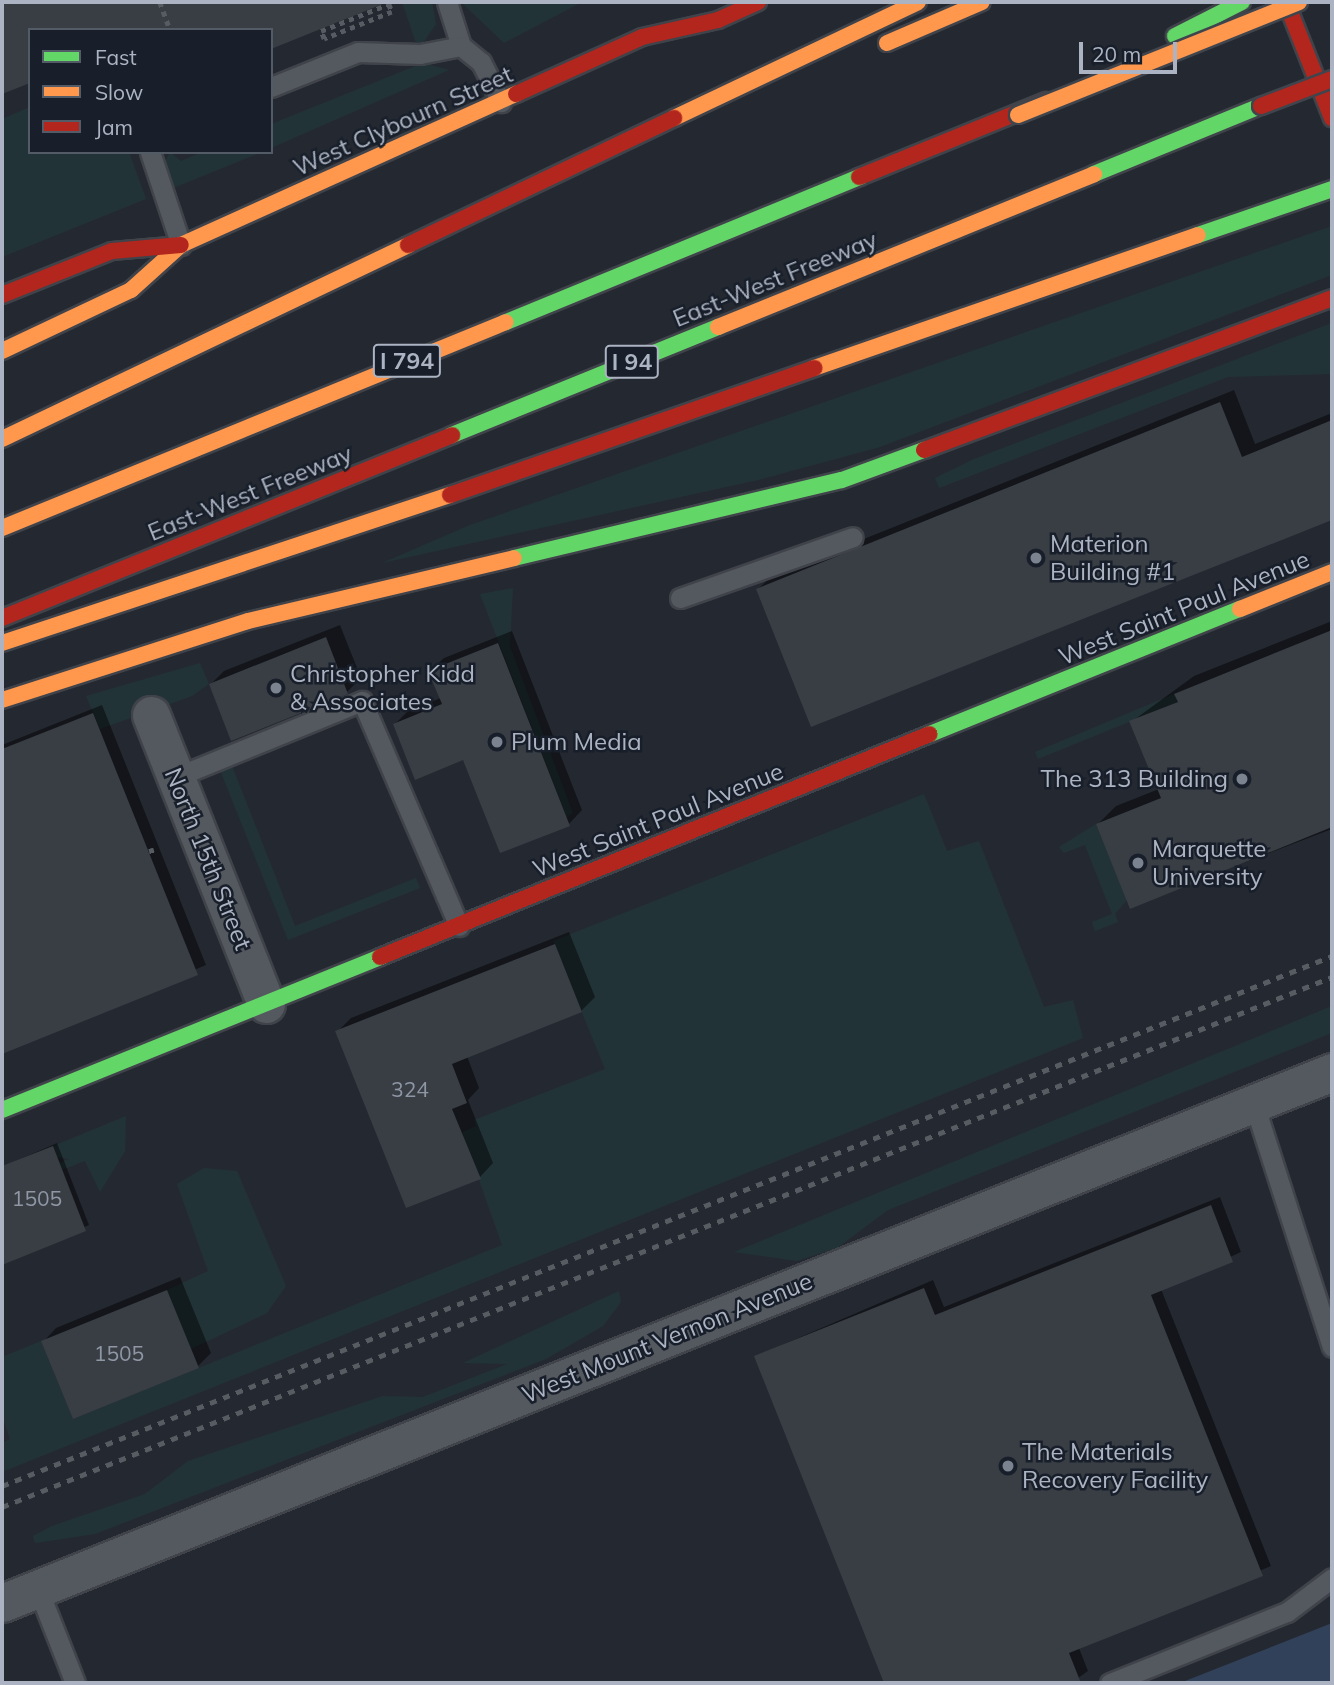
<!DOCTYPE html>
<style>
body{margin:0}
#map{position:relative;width:1334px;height:1685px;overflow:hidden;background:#242931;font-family:Mulish,sans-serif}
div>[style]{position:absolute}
.green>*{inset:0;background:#223337}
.water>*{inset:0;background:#314159}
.shadow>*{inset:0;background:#0007}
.building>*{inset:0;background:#393e45}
.path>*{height:4.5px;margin-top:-2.25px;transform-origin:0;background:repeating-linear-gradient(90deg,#565c62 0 5px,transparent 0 10px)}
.roads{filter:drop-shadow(2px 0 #40434a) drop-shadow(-2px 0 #40434a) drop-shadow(0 2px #40434a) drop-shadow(0 -2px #40434a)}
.lane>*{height:19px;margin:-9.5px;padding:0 9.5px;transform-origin:9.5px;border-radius:9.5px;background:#54585f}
.street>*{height:37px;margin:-18.5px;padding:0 18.5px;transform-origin:18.5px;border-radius:18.5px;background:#54585f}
.fast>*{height:16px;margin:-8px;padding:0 8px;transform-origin:8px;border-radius:8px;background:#63d668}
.slow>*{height:16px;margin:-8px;padding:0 8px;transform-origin:8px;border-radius:8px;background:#ff974d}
.jam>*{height:16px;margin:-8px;padding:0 8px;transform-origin:8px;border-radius:8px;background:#b3261e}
.rail>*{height:5px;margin-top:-2.5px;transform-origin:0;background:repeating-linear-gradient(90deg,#575b62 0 7px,transparent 0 14px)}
.bridges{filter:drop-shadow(2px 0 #40454d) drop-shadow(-2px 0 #40454d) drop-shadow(0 2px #40454d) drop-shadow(0 -2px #40454d)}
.slow-bridge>*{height:16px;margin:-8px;padding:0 8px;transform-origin:8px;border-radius:8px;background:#ff974d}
.jam-bridge>*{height:16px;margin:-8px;padding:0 8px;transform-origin:8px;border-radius:8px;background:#b3261e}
.dots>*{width:19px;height:19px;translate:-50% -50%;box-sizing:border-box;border:4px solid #181f2a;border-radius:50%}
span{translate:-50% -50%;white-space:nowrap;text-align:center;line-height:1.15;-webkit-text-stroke:5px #181f2a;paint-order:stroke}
.number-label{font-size:21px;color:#8f96a4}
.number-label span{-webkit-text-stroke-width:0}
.shield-label span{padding:2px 5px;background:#181f2a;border:2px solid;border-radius:5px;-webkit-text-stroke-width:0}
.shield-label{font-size:23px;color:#acb4c3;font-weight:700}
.street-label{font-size:24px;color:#acb4c3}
.poi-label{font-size:24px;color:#acb4c3}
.left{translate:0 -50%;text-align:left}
.right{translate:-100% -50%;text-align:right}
.frame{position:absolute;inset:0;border:4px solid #acb4c3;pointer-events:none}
.legend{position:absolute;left:28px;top:28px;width:245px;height:126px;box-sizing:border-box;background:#181f2a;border:2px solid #535b67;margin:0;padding:9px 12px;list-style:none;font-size:21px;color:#acb4c3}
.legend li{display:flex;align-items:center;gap:14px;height:35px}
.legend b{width:35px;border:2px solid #535b67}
.scale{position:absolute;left:1079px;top:42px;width:98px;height:32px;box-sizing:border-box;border:4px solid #acb4c3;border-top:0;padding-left:9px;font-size:21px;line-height:24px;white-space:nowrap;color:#acb4c3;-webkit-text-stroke:5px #181f2a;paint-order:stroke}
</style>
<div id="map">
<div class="green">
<div style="clip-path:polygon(402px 2px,432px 2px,436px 24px,423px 43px,417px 46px)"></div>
<div style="clip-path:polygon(461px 2px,582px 2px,504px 43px)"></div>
<div style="clip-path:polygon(423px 63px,449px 70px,271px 148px,271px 124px)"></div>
<div style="clip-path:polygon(30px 107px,30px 152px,129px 152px,146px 199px,2px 257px,2px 119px)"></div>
<div style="clip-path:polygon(170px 152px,181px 161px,202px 152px,262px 152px,173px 188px,164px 164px)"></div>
<div style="clip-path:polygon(1332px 226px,1332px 275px,880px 447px,758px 480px,382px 563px,470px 525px)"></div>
<div style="clip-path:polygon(1332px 323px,1332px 374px,1228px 377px,939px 488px,935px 478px,974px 459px)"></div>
<div style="clip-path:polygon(513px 588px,510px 646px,573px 813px,567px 818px,480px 594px)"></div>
<div style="clip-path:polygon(200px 663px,209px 684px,192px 696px,100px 729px,86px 696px)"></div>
<div style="clip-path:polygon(1174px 694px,1178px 702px,1038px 759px,1035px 752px)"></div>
<div style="clip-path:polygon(232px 766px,295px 926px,416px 878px,420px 888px,288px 940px,220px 770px)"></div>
<div style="clip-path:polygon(924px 794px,947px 851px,979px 841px,1044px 1007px,1073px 1000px,1083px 1038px,2px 1472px,2px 1443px,10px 1439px,2px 1416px,2px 1357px,41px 1341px,73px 1419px,502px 1245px,462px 1132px,476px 1126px,474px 1120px,605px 1069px,553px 941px)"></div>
<div style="clip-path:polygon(1096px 824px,1127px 900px,1115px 914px,1118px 922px,1095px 931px,1092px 922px,1112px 914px,1085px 845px,1064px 853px,1059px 847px)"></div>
<div style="clip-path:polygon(1332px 1006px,1332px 1033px,888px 1210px,837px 1248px,797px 1261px,734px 1252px)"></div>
<div style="clip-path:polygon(126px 1116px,125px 1151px,100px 1192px,85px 1161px,62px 1170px,59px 1163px,69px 1159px,57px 1157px,53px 1146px)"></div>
<div style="clip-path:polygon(204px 1168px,237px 1171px,286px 1286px,267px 1313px,191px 1349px,167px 1290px,208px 1271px,177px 1184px)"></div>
<div style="clip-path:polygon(619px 1291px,621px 1302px,603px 1326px,546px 1359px,95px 1534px,35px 1543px,33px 1536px,52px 1526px,145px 1494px,188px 1461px,383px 1396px,423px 1397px,507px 1364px,463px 1363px)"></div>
</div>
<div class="water">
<div style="clip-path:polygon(1332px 1623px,1332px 1683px,1180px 1683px)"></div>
</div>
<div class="shadow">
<div style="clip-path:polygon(2px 2px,384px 2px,271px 46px,271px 30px,30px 30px,30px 81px,2px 92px)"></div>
<div style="clip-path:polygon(1234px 390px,1255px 444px,1332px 413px,1332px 518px,812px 725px,758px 589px,772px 576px)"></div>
<div style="clip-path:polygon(1332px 621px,1332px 829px,1131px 906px,1098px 824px,1116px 806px,1159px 789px,1131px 722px,1194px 676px)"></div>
<div style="clip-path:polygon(340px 625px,361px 678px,347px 692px,211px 684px,224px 671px)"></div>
<div style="clip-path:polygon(512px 631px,582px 810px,569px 824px,464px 758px,395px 724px,409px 710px,441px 698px,430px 671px,444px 658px)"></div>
<div style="clip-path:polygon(102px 705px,206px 965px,2px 1052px,2px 745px)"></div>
<div style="clip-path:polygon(569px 932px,595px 997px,581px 1011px,467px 1056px,479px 1088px,468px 1100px,493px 1163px,480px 1177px,337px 1032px,351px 1018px)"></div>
<div style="clip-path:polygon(57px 1143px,89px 1225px,2px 1263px,2px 1167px)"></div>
<div style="clip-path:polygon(1220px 1197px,1241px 1252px,1161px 1289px,1271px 1566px,1079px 1648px,1088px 1671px,1071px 1683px,886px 1683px,756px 1356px,933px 1280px,944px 1307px)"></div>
<div style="clip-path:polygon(180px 1277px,211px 1353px,198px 1366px,43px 1342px,56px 1328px)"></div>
</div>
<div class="building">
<div style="clip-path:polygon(2px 2px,384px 2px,385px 3px,271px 49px,271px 30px,30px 30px,30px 83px,2px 94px)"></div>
<div style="clip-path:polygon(1220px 402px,1242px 457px,1332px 420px,1332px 520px,811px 727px,756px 589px)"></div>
<div style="clip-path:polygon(1332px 630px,1332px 827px,1130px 909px,1096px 824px,1161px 798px,1129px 721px,1178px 702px,1174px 694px)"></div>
<div style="clip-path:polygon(326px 637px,348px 694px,231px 741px,209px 684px)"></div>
<div style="clip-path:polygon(498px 643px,570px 826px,500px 853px,463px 760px,415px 780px,393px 724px,442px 704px,428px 671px)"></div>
<div style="clip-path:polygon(93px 713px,198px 975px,2px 1054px,2px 749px)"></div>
<div style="clip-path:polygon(555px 944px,582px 1012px,452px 1064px,467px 1103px,452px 1109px,481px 1179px,406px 1208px,335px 1031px)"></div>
<div style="clip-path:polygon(53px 1146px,86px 1231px,2px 1265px,2px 1166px)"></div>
<div style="clip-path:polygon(1211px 1205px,1233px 1262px,1151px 1295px,1263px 1576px,1069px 1653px,1081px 1683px,884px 1683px,754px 1356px,924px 1288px,935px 1315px)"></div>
<div style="clip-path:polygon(167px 1290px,199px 1368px,73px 1419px,41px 1341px)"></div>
</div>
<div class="path">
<div style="left:160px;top:2px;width:30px;rotate:70deg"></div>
<div style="left:389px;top:4px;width:9px;rotate:69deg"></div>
<div style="left:392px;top:12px;width:73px;rotate:158.3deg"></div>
<div style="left:324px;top:39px;width:9px;rotate:-111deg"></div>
<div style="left:321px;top:31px;width:73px;rotate:-21.7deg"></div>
<div style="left:151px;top:848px;width:7px;rotate:74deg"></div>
</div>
<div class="roads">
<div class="lane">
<div style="left:447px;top:2px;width:46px;rotate:72.3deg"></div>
<div style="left:461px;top:46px;width:26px;rotate:39deg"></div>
<div style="left:481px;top:62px;width:45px;rotate:63.4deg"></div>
<div style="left:271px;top:87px;width:94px;rotate:-21.9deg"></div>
<div style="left:358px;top:52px;width:62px;rotate:1.8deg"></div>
<div style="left:420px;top:54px;width:42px;rotate:-11deg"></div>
<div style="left:150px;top:152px;width:98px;rotate:71.6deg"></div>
<div style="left:680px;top:598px;width:183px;rotate:-19.4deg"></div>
<div style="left:176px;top:777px;width:201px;rotate:-22.2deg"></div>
<div style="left:362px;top:701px;width:245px;rotate:66.7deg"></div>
<div style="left:1254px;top:1104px;width:255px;rotate:72.2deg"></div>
<div style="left:38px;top:1589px;width:101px;rotate:68.5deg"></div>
<div style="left:1110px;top:1683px;width:191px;rotate:-21.9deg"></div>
<div style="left:1287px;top:1612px;width:56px;rotate:-37.1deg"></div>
</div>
<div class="street">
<div style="left:151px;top:715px;width:311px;rotate:68.3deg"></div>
<div style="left:2px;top:1603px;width:1432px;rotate:-21.76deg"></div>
</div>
<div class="fast">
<div style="left:1175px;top:36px;width:75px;rotate:-26.9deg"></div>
<div style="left:1094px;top:174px;width:180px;rotate:-22.2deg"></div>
<div style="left:1198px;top:235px;width:142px;rotate:-18.9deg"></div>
<div style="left:506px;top:322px;width:382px;rotate:-22.3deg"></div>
<div style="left:452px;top:435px;width:287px;rotate:-22.1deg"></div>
<div style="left:514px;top:558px;width:337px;rotate:-13.4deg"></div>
<div style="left:842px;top:480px;width:87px;rotate:-20.1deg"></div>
<div style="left:930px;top:734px;width:334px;rotate:-22deg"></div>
<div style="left:2px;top:1110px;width:408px;rotate:-22deg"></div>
</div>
<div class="slow">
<div style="left:887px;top:43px;width:103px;rotate:-23.3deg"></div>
<div style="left:674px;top:118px;width:270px;rotate:-25.4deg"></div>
<div style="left:718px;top:327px;width:406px;rotate:-22.1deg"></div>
<div style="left:2px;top:351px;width:143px;rotate:-25.3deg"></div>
<div style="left:131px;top:290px;width:67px;rotate:-42deg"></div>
<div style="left:181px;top:245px;width:367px;rotate:-24.3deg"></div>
<div style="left:814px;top:368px;width:406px;rotate:-19.1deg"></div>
<div style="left:2px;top:439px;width:450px;rotate:-25.5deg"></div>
<div style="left:2px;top:528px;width:544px;rotate:-22.23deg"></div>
<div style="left:1240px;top:609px;width:99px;rotate:-21.9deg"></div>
<div style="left:2px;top:643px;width:472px;rotate:-18.3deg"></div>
<div style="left:2px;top:700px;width:258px;rotate:-17.8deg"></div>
<div style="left:248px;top:621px;width:273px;rotate:-13.3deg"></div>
</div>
<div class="jam">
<div style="left:1286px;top:2px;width:125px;rotate:68.4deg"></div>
<div style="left:516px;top:94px;width:138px;rotate:-24.3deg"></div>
<div style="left:642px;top:37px;width:78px;rotate:-12.6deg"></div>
<div style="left:718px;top:20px;width:44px;rotate:-24.2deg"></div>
<div style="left:859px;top:177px;width:202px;rotate:-22.1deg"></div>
<div style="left:408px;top:245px;width:295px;rotate:-25.5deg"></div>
<div style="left:2px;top:295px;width:118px;rotate:-21.8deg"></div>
<div style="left:112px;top:251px;width:69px;rotate:-5deg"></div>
<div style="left:924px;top:450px;width:435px;rotate:-20.4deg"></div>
<div style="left:450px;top:495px;width:386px;rotate:-19.2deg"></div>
<div style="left:2px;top:618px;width:486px;rotate:-22.1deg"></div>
<div style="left:380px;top:957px;width:593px;rotate:-22.07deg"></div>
</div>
</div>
<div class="rail">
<div style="left:2px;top:1486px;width:1432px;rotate:-21.73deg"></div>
<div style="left:2px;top:1507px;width:1432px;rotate:-21.73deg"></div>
</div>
<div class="bridges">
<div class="slow-bridge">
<div style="left:1018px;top:115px;width:303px;rotate:-21.9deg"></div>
</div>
<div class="jam-bridge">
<div style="left:1261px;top:106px;width:76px;rotate:-20.8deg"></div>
</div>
</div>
<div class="dots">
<div style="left:1036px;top:558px;background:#7c8390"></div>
<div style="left:276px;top:688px;background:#7c8390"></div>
<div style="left:497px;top:742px;background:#7c8390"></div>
<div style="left:1242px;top:779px;background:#7c8390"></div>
<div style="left:1138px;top:863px;background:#7c8390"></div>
<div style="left:1008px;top:1466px;background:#7c8390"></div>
</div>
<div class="number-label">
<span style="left:410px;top:1089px">324</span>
<span style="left:37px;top:1198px">1505</span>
<span style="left:119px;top:1353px">1505</span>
</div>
<div class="shield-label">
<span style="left:407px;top:361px">I 794</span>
<span style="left:632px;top:362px">I 94</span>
</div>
<div class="street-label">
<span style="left:403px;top:121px;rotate:-24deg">West Clybourn Street</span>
<span style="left:775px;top:279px;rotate:-22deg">East-West Freeway</span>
<span style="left:250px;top:493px;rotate:-22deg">East-West Freeway</span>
<span style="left:1184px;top:608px;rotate:-22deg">West Saint Paul Avenue</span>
<span style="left:658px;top:820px;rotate:-22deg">West Saint Paul Avenue</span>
<span style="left:208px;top:859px;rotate:68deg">North 15th Street</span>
<span style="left:667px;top:1338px;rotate:-22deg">West Mount Vernon Avenue</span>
</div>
<div class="poi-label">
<span class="left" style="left:1050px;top:558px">Materion<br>Building #1</span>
<span class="left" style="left:290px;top:688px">Christopher Kidd<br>&amp; Associates</span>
<span class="left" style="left:511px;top:742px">Plum Media</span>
<span class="right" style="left:1228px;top:779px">The 313 Building</span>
<span class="left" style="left:1152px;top:863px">Marquette<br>University</span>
<span class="left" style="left:1022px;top:1466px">The Materials<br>Recovery Facility</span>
</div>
<div class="frame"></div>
<ul class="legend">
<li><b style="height:9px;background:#63d668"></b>Fast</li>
<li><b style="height:9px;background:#ff974d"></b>Slow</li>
<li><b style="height:9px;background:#b3261e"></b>Jam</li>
</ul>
<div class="scale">20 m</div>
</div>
